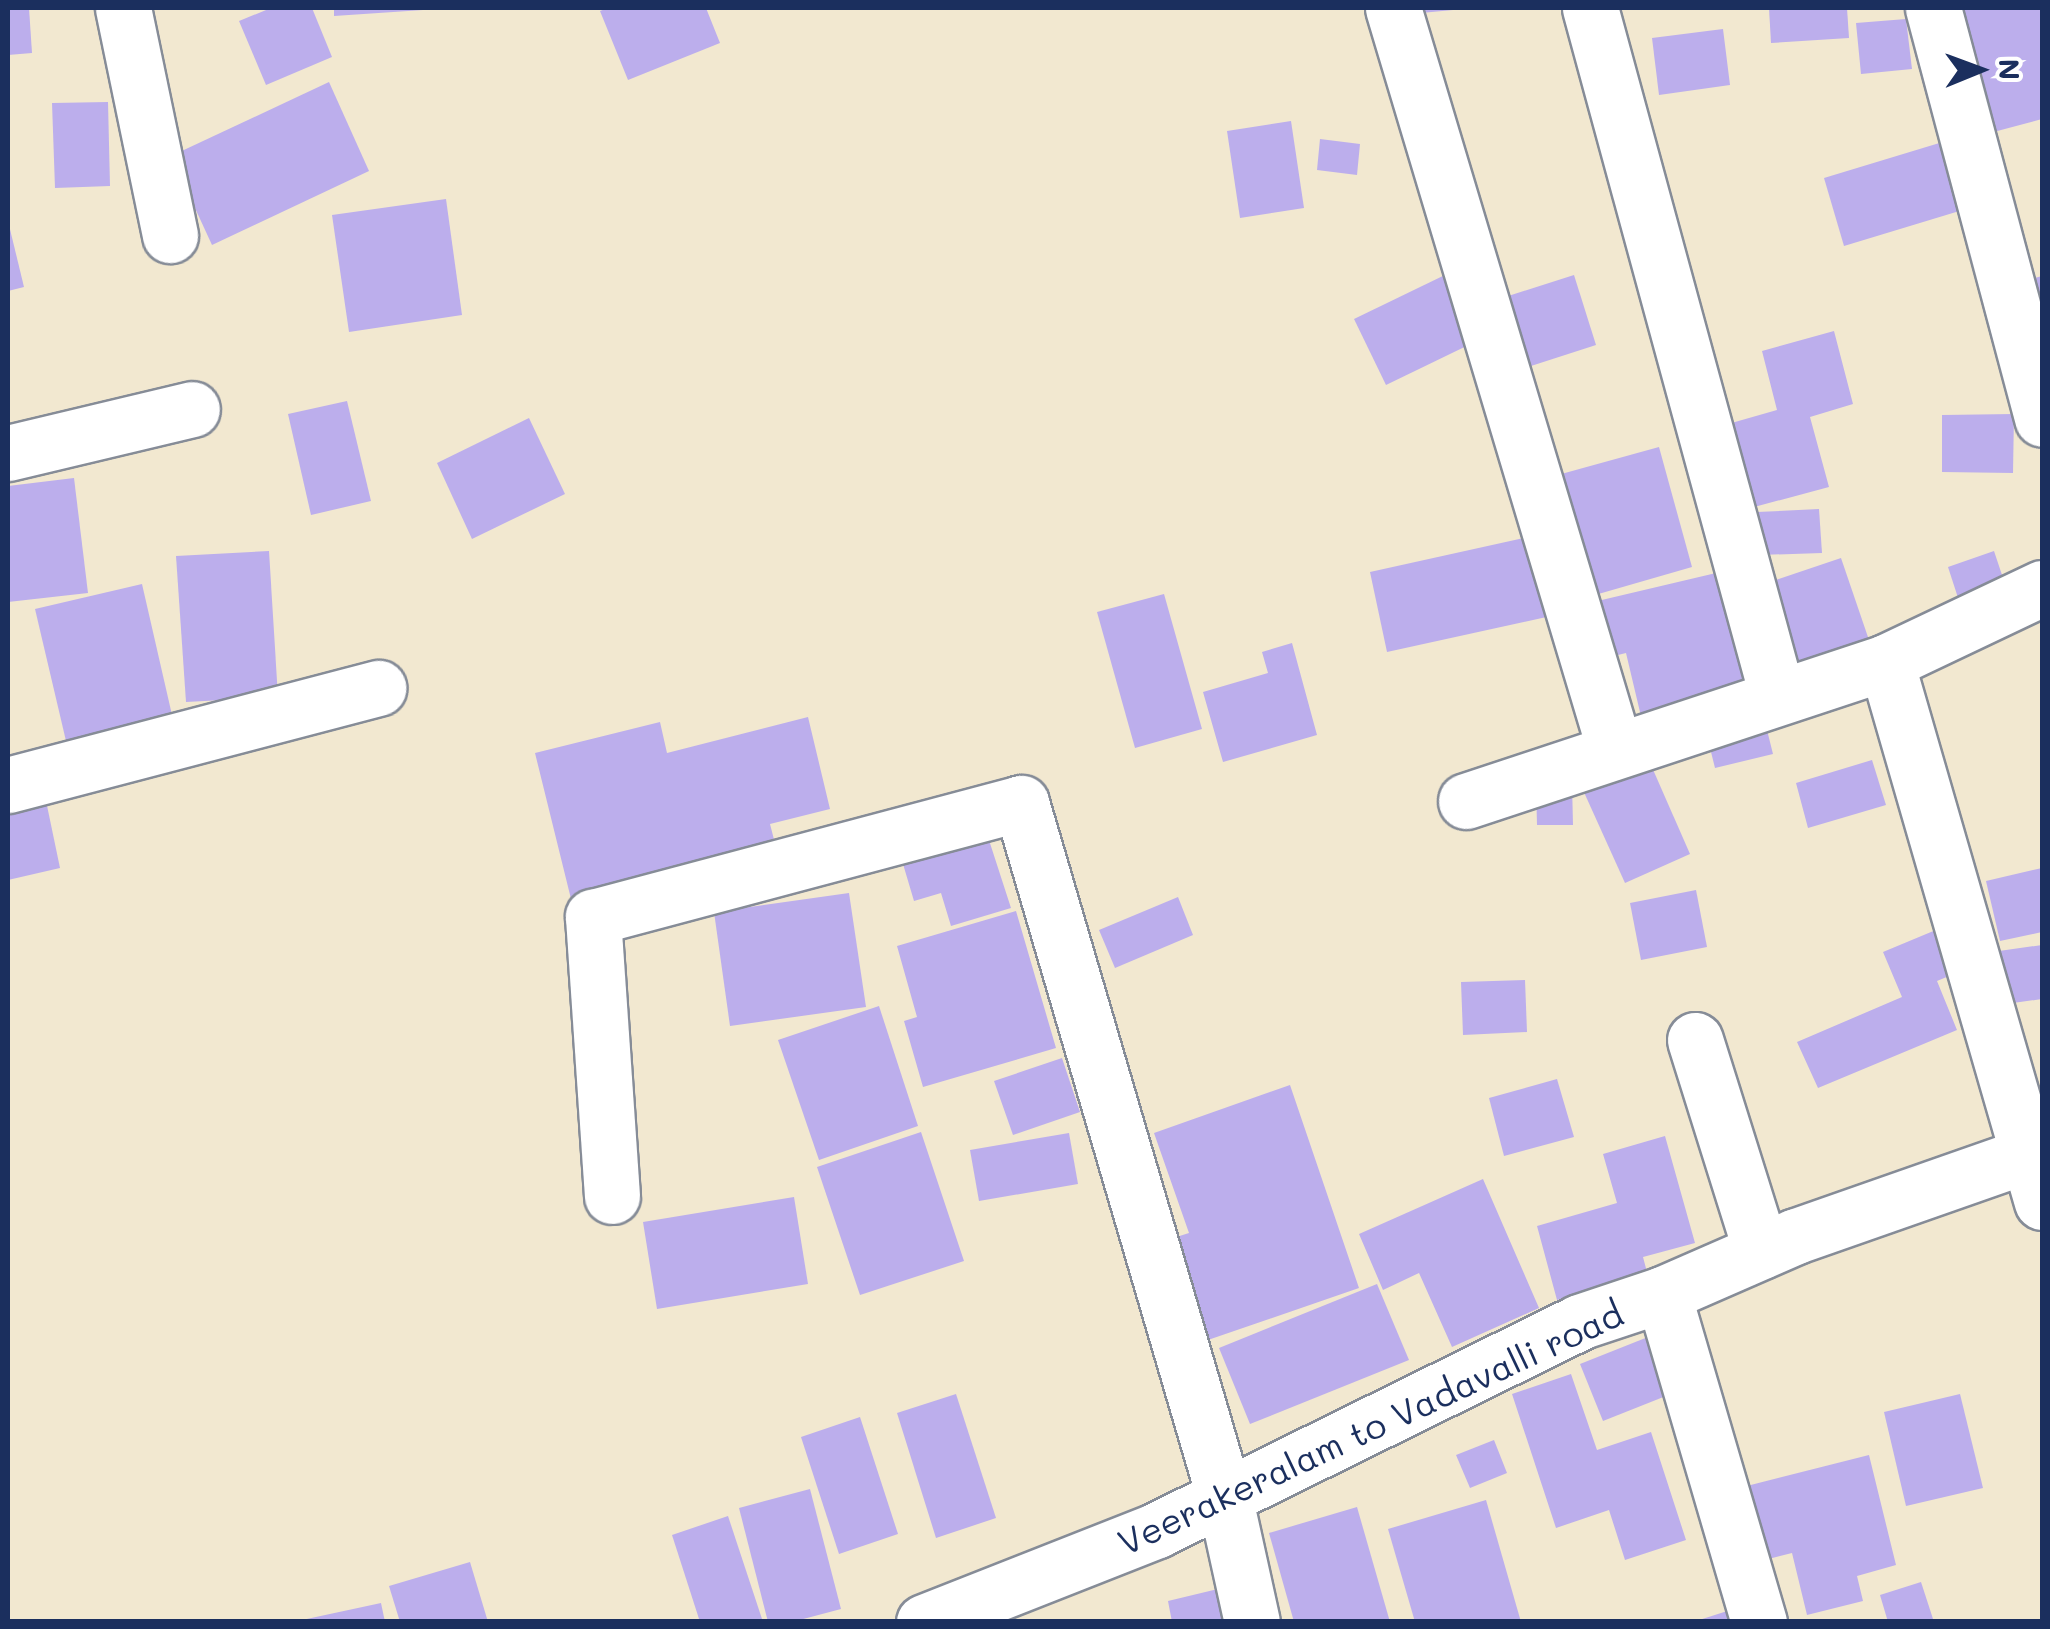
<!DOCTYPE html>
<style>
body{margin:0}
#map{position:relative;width:2050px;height:1629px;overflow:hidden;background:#f2e8d0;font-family:Mali,sans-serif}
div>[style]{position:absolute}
.building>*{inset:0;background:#bcaeec}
.roads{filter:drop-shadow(2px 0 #868c97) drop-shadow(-2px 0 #868c97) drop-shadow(0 2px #868c97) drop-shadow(0 -2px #868c97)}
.minor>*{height:55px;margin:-27.5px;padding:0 27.5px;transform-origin:27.5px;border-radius:27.5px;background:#fff}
span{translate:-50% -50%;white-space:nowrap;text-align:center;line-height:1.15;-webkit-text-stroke:10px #fff;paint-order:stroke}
.street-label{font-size:35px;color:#1b2f5e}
.frame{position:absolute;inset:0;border:10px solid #1b2f5e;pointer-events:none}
.north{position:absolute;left:1930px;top:20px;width:100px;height:100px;-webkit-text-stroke:8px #fff;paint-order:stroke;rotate:89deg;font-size:28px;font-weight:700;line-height:40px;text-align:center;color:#1b2f5e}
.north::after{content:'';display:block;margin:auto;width:35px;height:45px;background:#1b2f5e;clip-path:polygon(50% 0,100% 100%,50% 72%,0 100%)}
</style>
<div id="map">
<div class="building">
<div style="clip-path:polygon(8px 8px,29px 8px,32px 53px,8px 55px)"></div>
<div style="clip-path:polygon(271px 8px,312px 8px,332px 57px,266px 85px,239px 21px)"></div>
<div style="clip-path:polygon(334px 8px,422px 8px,423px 10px,334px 16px)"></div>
<div style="clip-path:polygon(608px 8px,706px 8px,720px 43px,628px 80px,600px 11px)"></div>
<div style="clip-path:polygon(1421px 8px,1453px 8px,1453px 10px,1421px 13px)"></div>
<div style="clip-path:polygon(1769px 8px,1847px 8px,1849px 38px,1771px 43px)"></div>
<div style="clip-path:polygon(1953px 8px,2042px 8px,2042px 119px,1986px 134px)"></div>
<div style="clip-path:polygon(1906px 19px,1912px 69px,1861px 74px,1856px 23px)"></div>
<div style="clip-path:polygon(1723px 29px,1730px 85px,1659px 95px,1652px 38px)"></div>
<div style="clip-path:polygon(329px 82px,369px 171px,212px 245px,171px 156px)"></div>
<div style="clip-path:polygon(108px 102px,110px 186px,55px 188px,52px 103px)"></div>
<div style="clip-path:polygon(1291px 121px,1304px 208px,1240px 218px,1227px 131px)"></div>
<div style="clip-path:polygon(1320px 139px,1360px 144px,1357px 175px,1317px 170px)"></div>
<div style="clip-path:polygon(1946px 141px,1966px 209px,1844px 246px,1824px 178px)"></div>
<div style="clip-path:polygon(446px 199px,462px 315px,349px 332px,332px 215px)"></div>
<div style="clip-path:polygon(8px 221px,24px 287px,8px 291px)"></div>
<div style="clip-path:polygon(1449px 273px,1481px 339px,1386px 385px,1354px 319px)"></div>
<div style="clip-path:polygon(1574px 275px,1596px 345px,1522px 369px,1499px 299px)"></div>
<div style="clip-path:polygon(2042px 276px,2042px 330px,2028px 280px)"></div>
<div style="clip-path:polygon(1834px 331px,1853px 404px,1810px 417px,1829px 487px,1743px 510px,1721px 426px,1777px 410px,1762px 351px)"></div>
<div style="clip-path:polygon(347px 401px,371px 501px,311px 515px,288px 414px)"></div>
<div style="clip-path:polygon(2014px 414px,2013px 473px,1942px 472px,1942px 415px)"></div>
<div style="clip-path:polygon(529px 418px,565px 494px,472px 539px,437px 463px)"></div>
<div style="clip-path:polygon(1659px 447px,1692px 567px,1588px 597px,1554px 476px)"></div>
<div style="clip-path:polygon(74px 478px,88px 593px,8px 602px,8px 486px)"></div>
<div style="clip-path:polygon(1819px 509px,1822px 553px,1759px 555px,1757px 512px)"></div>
<div style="clip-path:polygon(1542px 534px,1560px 614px,1387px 652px,1370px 572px)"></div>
<div style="clip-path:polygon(269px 551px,278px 697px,186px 702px,176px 556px)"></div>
<div style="clip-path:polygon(1994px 551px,2008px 593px,1961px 607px,1948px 567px)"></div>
<div style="clip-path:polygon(1841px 558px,1870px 643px,1798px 668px,1770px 582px)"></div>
<div style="clip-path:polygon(1733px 569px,1758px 683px,1644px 729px,1626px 653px,1602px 659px,1589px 603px)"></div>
<div style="clip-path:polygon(142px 584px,172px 715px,66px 741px,35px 609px)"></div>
<div style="clip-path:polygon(1164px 594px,1202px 729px,1135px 748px,1097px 612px)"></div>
<div style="clip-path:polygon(1292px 643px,1317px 735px,1223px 762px,1203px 692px,1268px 673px,1262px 652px)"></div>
<div style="clip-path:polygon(1763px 714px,1773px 754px,1715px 768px,1705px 728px)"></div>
<div style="clip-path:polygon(808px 717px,830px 809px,770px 824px,779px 859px,572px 903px,535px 753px,660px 722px,667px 753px)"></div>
<div style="clip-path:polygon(1644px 749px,1690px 854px,1625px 883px,1578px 779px)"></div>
<div style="clip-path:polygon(1872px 760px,1886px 805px,1808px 828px,1796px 783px)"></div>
<div style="clip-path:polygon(1572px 783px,1573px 825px,1537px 825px,1536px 784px)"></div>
<div style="clip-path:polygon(45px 796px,60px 868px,8px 880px,8px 804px)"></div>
<div style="clip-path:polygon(988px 837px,1011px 908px,951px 926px,941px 893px,914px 901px,903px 864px)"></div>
<div style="clip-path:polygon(2042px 868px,2042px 932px,2000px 941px,1986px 881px)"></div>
<div style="clip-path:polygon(1696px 890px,1707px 947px,1641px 960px,1630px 903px)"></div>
<div style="clip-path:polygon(849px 893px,866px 1007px,730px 1026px,714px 912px)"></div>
<div style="clip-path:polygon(1178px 897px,1193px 935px,1115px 968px,1099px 930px)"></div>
<div style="clip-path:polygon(1016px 911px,1056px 1048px,923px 1087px,904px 1021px,917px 1017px,897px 946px)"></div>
<div style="clip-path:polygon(1943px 927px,1961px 971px,1937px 981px,1957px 1030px,1818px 1088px,1797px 1042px,1902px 997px,1883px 952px)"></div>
<div style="clip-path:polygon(2042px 945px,2042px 999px,1999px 1005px,1992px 952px)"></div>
<div style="clip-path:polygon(1525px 980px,1527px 1032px,1463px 1035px,1461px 982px)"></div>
<div style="clip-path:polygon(879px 1006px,918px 1126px,819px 1160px,778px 1040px)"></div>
<div style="clip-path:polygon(1062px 1058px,1080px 1112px,1013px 1135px,994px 1081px)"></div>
<div style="clip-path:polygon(1557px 1079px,1574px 1137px,1504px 1156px,1489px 1098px)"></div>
<div style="clip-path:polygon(1290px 1085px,1359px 1288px,1205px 1341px,1170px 1239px,1189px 1233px,1154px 1133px)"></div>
<div style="clip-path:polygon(921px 1132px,964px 1261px,860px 1295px,817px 1167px)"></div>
<div style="clip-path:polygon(1069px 1133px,1078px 1184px,979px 1201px,970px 1150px)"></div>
<div style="clip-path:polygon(1665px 1136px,1695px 1243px,1643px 1257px,1648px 1276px,1557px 1300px,1537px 1226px,1617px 1203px,1603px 1154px)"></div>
<div style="clip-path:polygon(1483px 1179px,1539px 1308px,1452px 1347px,1419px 1273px,1383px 1290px,1359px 1234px)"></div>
<div style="clip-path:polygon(794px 1197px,808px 1284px,657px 1309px,643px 1222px)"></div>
<div style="clip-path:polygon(1377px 1284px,1409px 1360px,1250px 1424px,1219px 1348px)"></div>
<div style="clip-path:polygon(1653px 1335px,1676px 1392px,1603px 1421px,1580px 1364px)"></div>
<div style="clip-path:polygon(1571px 1374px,1597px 1450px,1651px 1432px,1686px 1540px,1625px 1560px,1609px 1510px,1556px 1528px,1512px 1394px)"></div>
<div style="clip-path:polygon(956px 1394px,996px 1518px,936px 1538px,897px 1413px)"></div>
<div style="clip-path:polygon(1960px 1394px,1983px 1488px,1906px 1506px,1884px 1412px)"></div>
<div style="clip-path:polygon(860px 1417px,898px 1534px,839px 1554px,801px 1437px)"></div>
<div style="clip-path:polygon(1494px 1440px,1507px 1473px,1470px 1488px,1456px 1455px)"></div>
<div style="clip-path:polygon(1869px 1455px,1896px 1565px,1857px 1576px,1863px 1601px,1807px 1615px,1792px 1553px,1753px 1563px,1735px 1489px)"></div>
<div style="clip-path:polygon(810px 1489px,841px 1609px,792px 1622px,768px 1622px,739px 1508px)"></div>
<div style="clip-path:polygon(1486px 1500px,1521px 1622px,1415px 1622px,1388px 1529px)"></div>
<div style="clip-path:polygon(1357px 1507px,1390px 1622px,1294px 1622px,1269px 1533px)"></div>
<div style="clip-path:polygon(728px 1516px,763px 1622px,700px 1622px,672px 1535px)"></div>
<div style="clip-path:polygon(470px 1562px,488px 1622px,400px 1622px,389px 1586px)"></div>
<div style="clip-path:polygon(1921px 1582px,1934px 1622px,1888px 1622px,1880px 1595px)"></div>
<div style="clip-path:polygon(1222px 1588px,1230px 1622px,1172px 1622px,1168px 1601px)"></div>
<div style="clip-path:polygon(381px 1603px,385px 1622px,302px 1622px,302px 1620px)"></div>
<div style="clip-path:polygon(1743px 1606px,1748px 1622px,1697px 1622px,1696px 1621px)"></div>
</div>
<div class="roads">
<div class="minor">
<div style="left:123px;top:8px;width:232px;rotate:78.3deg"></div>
<div style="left:1393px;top:8px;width:774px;rotate:73.34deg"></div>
<div style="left:1590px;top:8px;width:712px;rotate:74.77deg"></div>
<div style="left:1933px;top:8px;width:425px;rotate:75.1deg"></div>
<div style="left:8px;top:453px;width:189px;rotate:-13.4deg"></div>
<div style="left:2042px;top:588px;width:173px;rotate:154.6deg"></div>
<div style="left:1886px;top:662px;width:562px;rotate:73.89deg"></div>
<div style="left:8px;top:785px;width:383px;rotate:-14.7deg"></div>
<div style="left:1466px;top:801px;width:442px;rotate:-18.3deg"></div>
<div style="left:1695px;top:1040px;width:221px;rotate:72.6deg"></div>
<div style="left:612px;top:1196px;width:280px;rotate:-93.9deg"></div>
<div style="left:593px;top:917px;width:443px;rotate:-14.9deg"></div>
<div style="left:1021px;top:803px;width:721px;rotate:73.65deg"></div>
<div style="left:1224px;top:1495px;width:130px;rotate:77.6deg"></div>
<div style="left:1663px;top:1294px;width:342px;rotate:73.7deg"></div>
<div style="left:924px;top:1622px;width:251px;rotate:-21.5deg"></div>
<div style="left:1157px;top:1530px;width:470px;rotate:-26.2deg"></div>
<div style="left:1579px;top:1322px;width:89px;rotate:-18.4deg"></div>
<div style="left:1663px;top:1294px;width:145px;rotate:-23.6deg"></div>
<div style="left:1796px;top:1236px;width:261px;rotate:-19.3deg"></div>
</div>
</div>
<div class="street-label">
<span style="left:1370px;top:1427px;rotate:-25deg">Veerakeralam to Vadavalli road</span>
</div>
<div class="frame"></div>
<div class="north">N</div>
</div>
